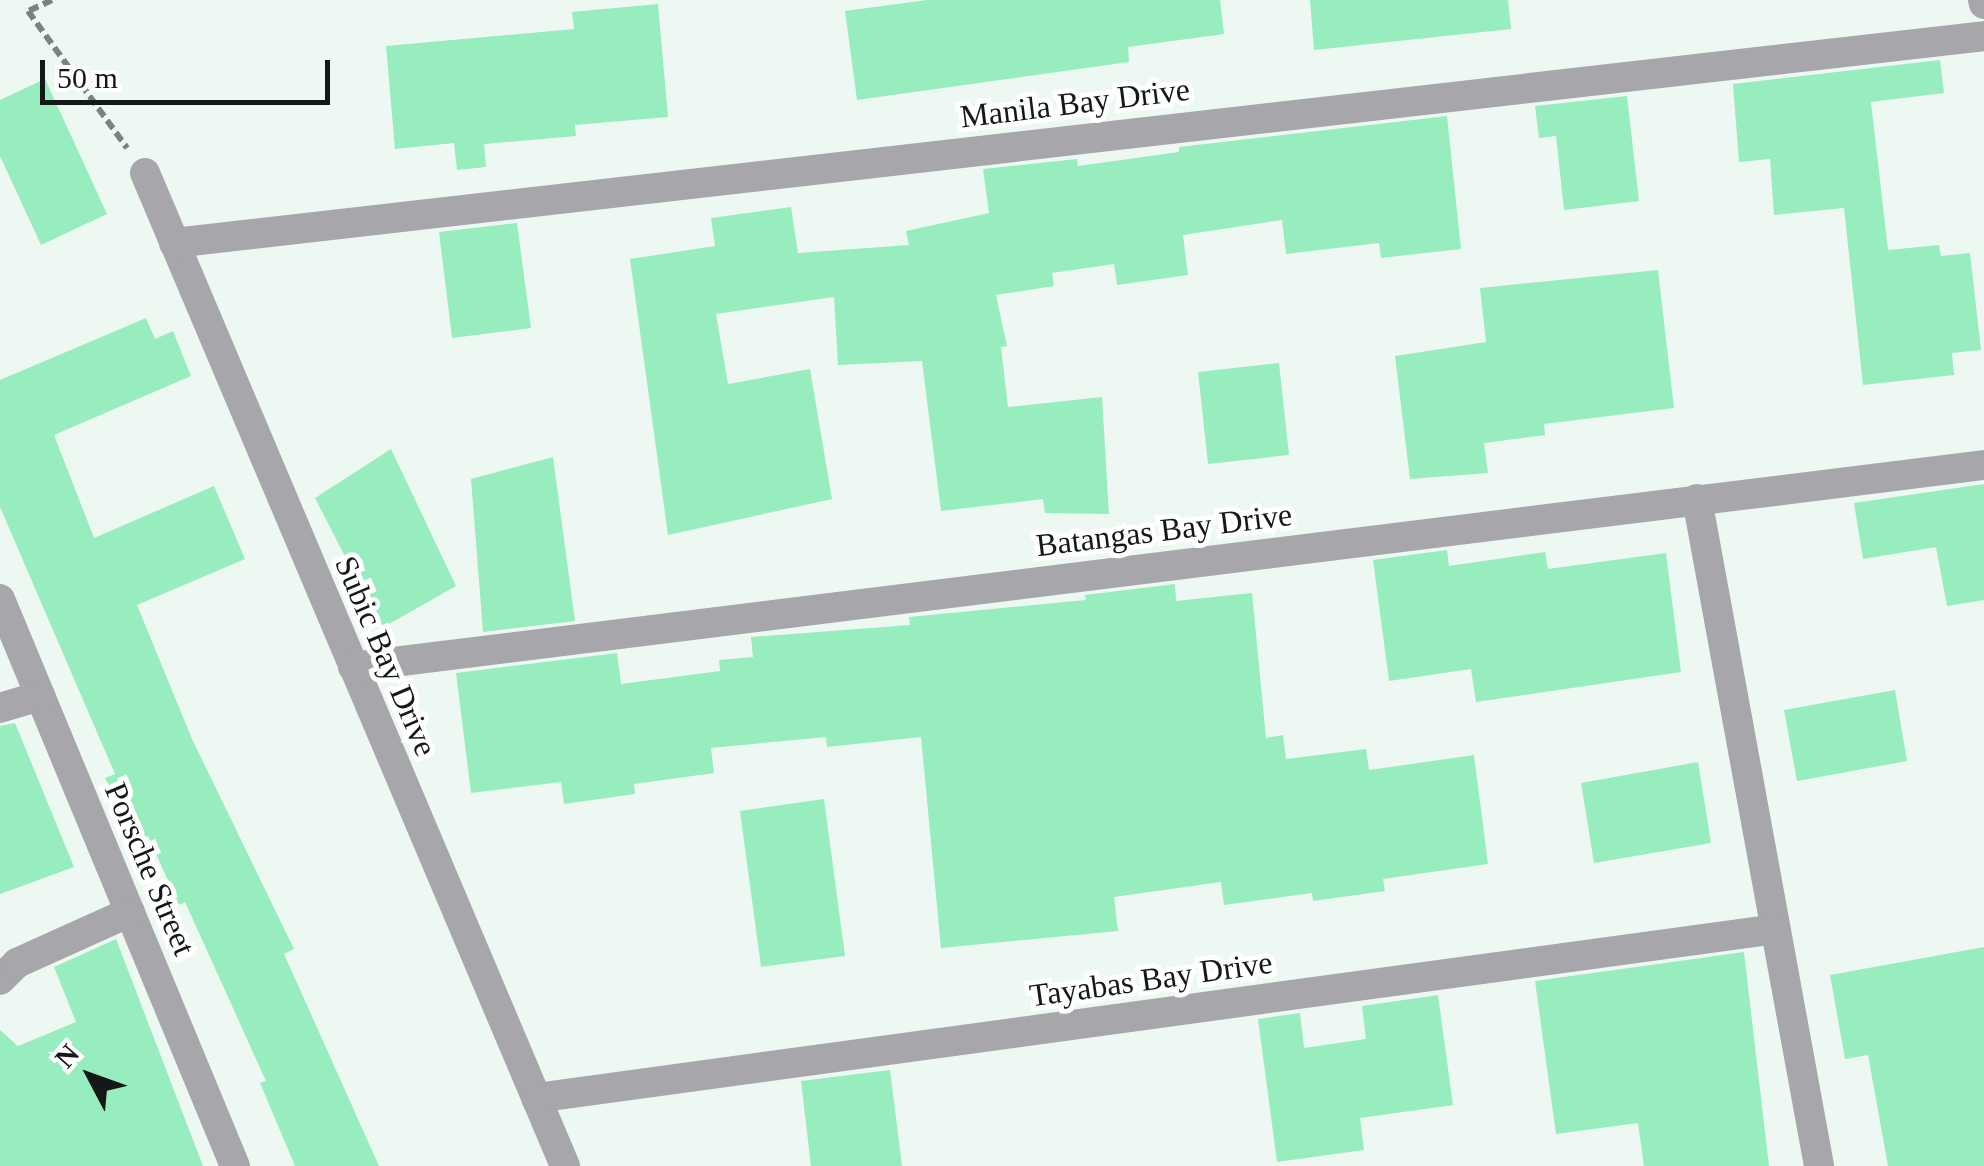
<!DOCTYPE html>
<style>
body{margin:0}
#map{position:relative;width:1984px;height:1166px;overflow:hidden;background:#eef8f2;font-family:Georgia,serif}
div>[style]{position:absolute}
.building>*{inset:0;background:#97edbe}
.path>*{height:6px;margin-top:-3px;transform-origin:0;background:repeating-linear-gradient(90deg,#7c827e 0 10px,transparent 0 15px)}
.street>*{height:30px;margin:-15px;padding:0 15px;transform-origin:15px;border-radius:15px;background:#a7a7ab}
span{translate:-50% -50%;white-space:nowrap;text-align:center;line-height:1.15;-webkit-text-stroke:10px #fff;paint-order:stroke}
.street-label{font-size:32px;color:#141816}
.north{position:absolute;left:40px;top:1026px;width:100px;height:100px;-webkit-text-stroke:8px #fff;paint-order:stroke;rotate:311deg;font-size:28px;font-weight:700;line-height:40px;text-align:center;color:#141816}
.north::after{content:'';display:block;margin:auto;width:35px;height:45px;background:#141816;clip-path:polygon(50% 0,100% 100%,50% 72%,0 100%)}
.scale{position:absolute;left:40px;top:60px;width:290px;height:45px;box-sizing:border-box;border:5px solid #141816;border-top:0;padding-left:12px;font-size:30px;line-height:35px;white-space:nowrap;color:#141816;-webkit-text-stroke:8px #fff;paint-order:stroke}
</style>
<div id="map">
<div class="building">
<div style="clip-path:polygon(927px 0,1220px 0,1224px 34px,1128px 47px,1129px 62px,857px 100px,845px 11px)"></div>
<div style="clip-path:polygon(1310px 0,1508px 0,1511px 29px,1314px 50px)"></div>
<div style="clip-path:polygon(658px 4px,668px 117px,575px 125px,576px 136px,484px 144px,486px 167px,457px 170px,454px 143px,395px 149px,386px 46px,574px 29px,572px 12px)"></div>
<div style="clip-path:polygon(1940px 60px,1944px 93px,1871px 102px,1888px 250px,1939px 245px,1941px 256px,1970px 253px,1981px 350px,1952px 353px,1954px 375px,1863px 385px,1844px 208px,1774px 215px,1770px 159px,1739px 162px,1733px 84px)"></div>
<div style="clip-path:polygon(45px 79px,107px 214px,41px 245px,0 156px,0 100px)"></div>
<div style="clip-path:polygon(1627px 96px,1639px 201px,1564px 210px,1556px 136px,1539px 138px,1535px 106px)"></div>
<div style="clip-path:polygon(1447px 116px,1461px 249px,1381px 258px,1379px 243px,1286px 254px,1282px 220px,1183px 235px,1188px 275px,1117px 285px,1114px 264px,1052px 273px,1054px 286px,996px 295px,1007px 346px,1001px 347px,1008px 407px,1102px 397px,1109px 514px,1045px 513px,1043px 499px,941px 511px,922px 361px,838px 365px,834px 297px,716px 314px,728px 384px,810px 369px,832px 499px,668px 535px,630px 259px,715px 246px,711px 218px,791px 207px,798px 253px,909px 245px,906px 231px,989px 213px,983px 169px,1077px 159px,1078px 166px,1179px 152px,1179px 147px)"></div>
<div style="clip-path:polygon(517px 223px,531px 328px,452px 338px,439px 232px)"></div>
<div style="clip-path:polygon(1658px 270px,1674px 408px,1544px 424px,1545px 435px,1484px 443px,1488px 473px,1410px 479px,1395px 356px,1486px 342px,1480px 288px)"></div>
<div style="clip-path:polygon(146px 318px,155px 339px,173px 331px,191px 376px,54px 435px,94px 538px,214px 486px,245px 559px,137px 605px,192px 739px,294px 949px,284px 954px,379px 1166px,295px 1166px,260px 1083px,266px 1081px,185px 902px,179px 905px,148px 836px,134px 842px,105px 778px,115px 774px,0 507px,0 380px)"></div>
<div style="clip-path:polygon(1279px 363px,1289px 455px,1208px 464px,1198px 372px)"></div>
<div style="clip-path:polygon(391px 449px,456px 586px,382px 628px,315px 498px)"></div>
<div style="clip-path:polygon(553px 457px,575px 621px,483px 632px,471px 479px)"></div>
<div style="clip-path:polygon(1984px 484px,1984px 600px,1947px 606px,1936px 547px,1863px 559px,1854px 503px)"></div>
<div style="clip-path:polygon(1447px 550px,1449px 566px,1545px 552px,1548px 569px,1666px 553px,1681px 672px,1476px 702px,1471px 669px,1389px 681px,1373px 560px)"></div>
<div style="clip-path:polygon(1175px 584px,1176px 601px,1252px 593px,1266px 738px,1283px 735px,1286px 759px,1366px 749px,1369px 770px,1474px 755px,1488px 864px,1383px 879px,1385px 891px,1313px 901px,1312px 893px,1224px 905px,1221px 882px,1114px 897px,1118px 931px,941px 948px,921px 737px,827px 747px,826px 737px,711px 748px,714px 773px,634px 784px,635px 794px,564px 804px,561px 782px,471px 793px,456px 673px,617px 653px,621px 684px,720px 671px,719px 660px,753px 657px,751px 637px,910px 625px,909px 617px,1086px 600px,1085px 595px)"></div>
<div style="clip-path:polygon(1895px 690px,1907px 761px,1797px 781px,1784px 710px)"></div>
<div style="clip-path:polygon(15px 723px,74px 867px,0 894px,0 726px)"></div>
<div style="clip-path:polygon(1698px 762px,1711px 843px,1594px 863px,1581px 783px)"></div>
<div style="clip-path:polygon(824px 799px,845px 956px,761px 967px,740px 811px)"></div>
<div style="clip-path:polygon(116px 939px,203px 1166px,0 1166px,0 1030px,18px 1046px,76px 1022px,54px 967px)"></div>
<div style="clip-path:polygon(1984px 947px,1984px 1166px,1888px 1166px,1868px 1055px,1845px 1059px,1830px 975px)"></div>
<div style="clip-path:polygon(1744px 952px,1769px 1166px,1644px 1166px,1638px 1123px,1556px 1134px,1535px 981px)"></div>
<div style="clip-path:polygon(1438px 995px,1453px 1105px,1360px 1118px,1364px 1150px,1277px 1162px,1258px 1019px,1300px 1013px,1304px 1048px,1366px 1039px,1362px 1006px)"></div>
<div style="clip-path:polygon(890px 1070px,902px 1166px,811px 1166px,801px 1081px)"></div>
</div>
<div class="path">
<div style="left:52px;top:0;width:26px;rotate:155deg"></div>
<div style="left:28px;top:11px;width:169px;rotate:54.1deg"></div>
</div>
<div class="street">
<div style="left:1983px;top:0;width:4px;rotate:76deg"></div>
<div style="left:145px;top:173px;width:1078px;rotate:67.07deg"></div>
<div style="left:174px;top:243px;width:1822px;rotate:-6.52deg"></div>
<div style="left:1697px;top:499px;width:678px;rotate:79.63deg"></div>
<div style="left:0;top:599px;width:614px;rotate:67.49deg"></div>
<div style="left:353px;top:667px;width:1643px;rotate:-7.06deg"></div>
<div style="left:0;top:708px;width:42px;rotate:-16.7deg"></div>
<div style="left:0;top:980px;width:24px;rotate:-45deg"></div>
<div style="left:17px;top:963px;width:124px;rotate:-24.3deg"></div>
<div style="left:536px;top:1098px;width:1251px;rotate:-7.76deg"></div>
</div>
<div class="street-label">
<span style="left:1075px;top:103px;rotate:-7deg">Manila Bay Drive</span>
<span style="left:1164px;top:530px;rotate:-7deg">Batangas Bay Drive</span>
<span style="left:386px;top:656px;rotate:67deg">Subic Bay Drive</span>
<span style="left:150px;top:869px;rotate:67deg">Porsche Street</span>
<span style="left:1151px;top:979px;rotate:-8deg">Tayabas Bay Drive</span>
</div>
<div class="north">N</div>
<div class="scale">50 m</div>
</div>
